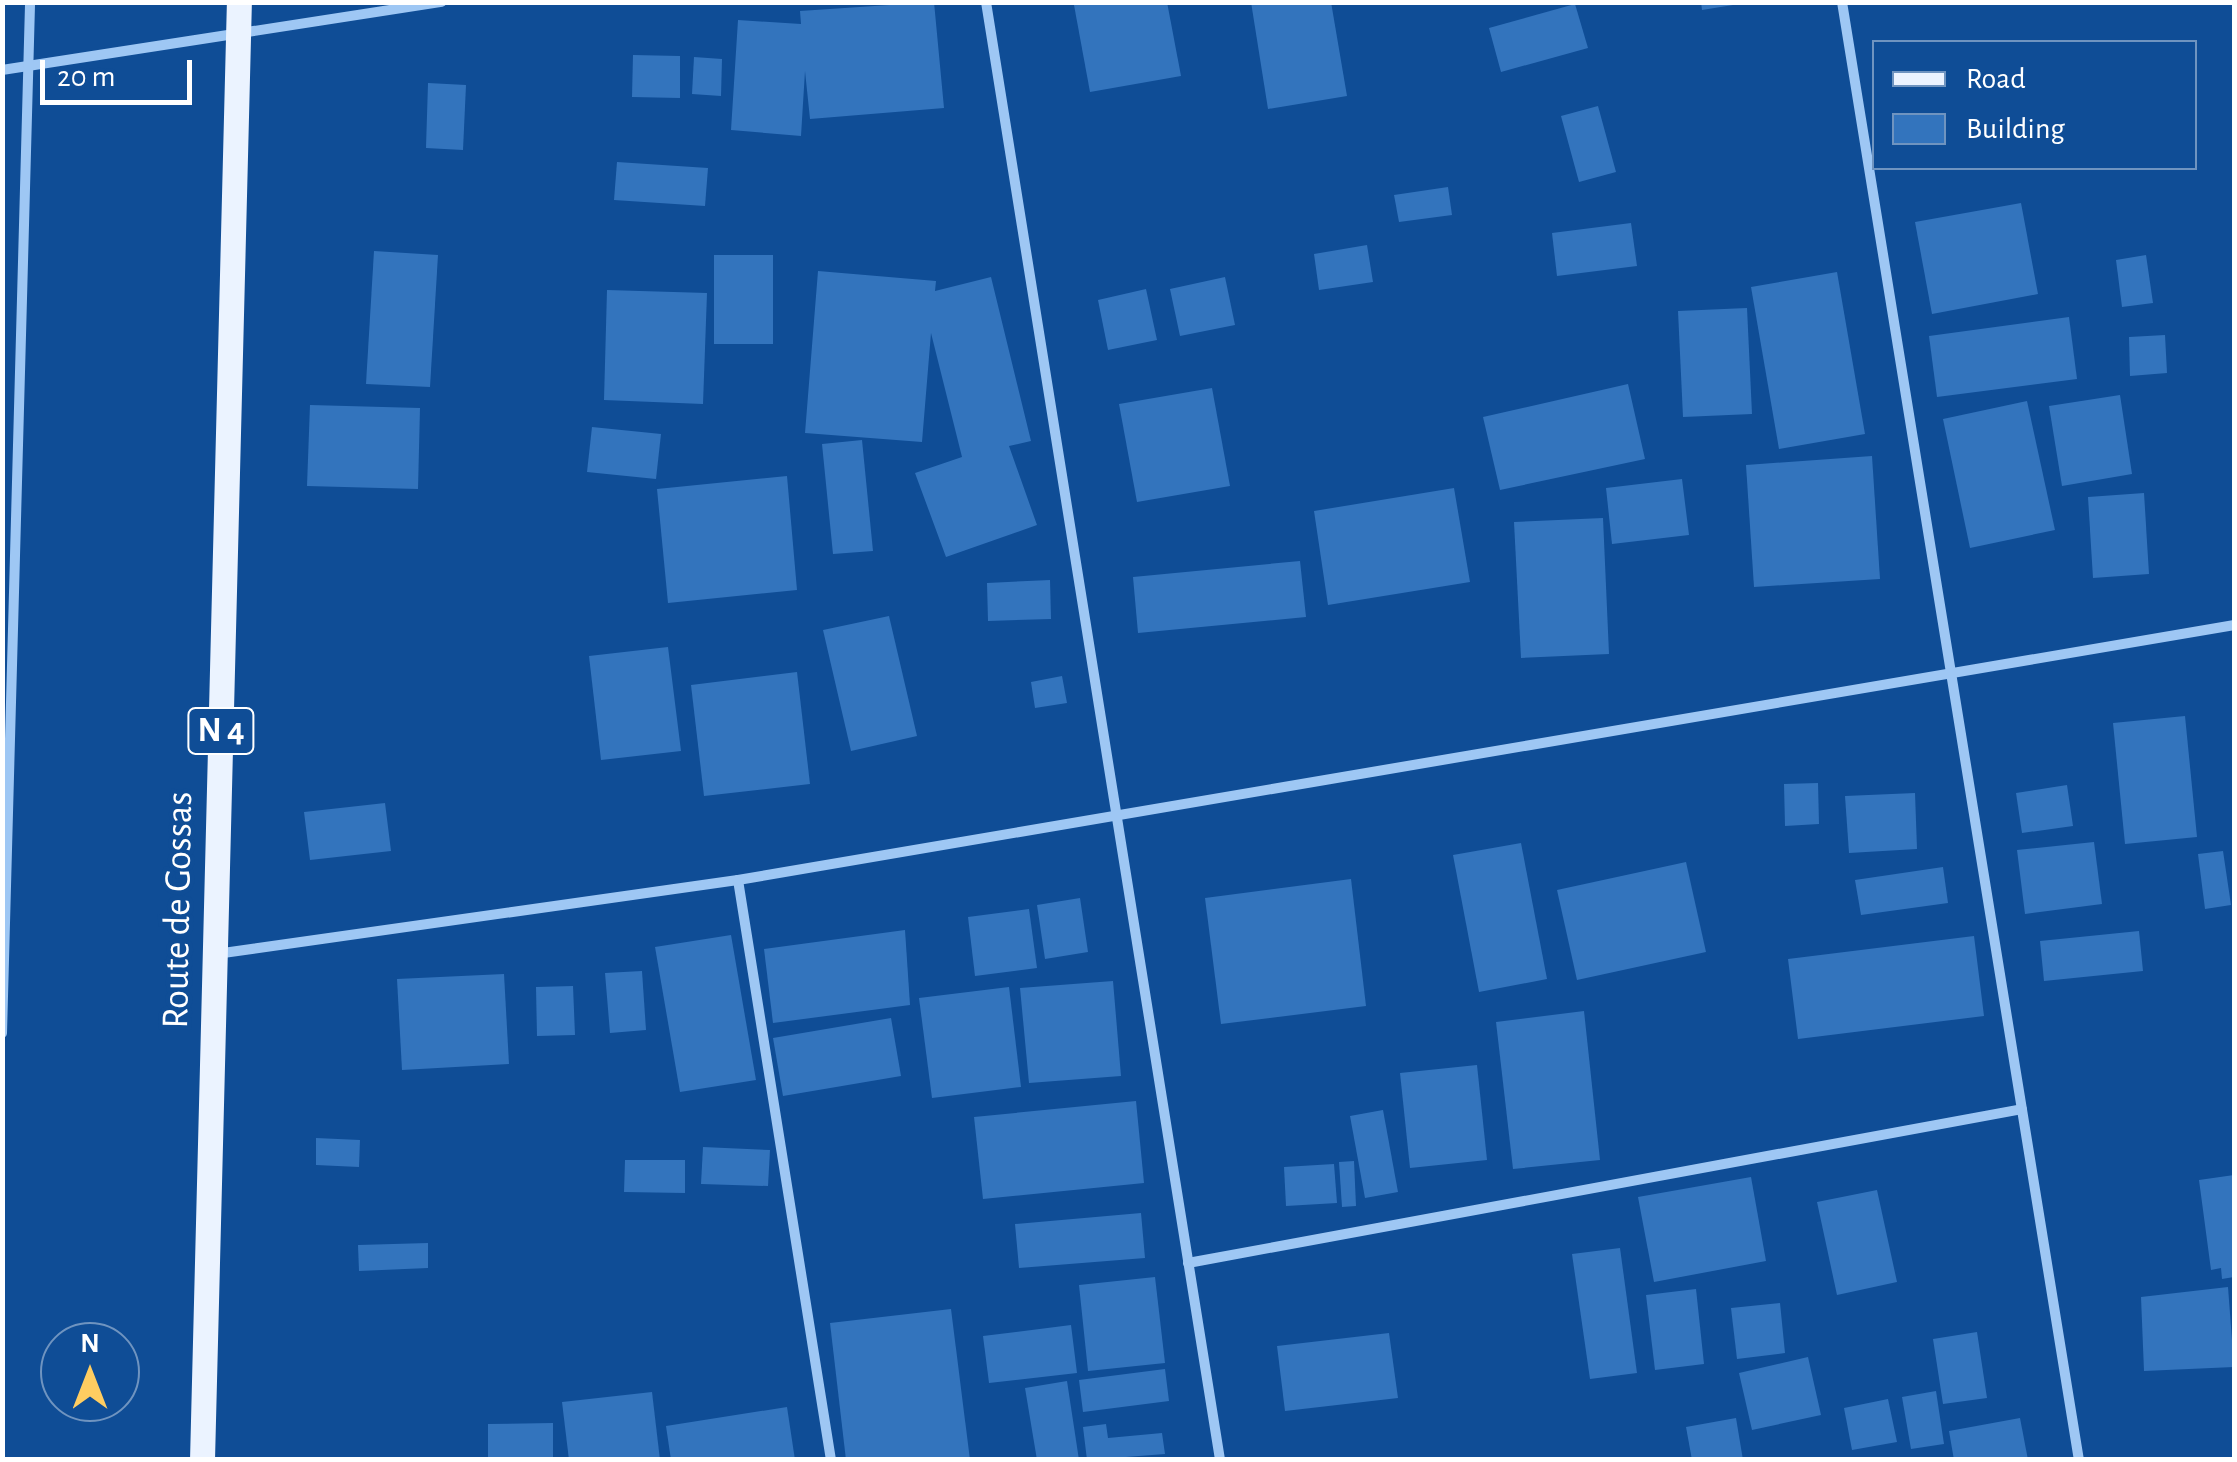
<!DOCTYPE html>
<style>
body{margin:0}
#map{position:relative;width:2237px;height:1462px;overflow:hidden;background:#0f4d96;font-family:"Alegreya Sans",sans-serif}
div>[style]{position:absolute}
.building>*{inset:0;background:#3374bd}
.street>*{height:10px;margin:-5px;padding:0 5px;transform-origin:5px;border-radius:5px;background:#9ec7f4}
.primary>*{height:25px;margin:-12.5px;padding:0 12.5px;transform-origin:12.5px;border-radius:12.5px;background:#ebf3ff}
span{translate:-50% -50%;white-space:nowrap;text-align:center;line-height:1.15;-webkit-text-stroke:9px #0f4d96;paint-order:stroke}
.shield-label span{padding:2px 8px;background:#0f4d96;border:2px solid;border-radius:8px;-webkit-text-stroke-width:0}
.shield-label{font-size:35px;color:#fff;font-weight:700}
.street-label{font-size:38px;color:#fff}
.frame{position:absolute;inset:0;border:5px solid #fff;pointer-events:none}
.legend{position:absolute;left:1872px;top:40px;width:325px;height:130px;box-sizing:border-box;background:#0f4d96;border:2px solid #6f94c0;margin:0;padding:12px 18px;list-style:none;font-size:30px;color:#fff}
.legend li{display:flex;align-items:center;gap:20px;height:50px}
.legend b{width:50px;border:2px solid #6f94c0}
.north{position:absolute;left:40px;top:1322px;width:100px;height:100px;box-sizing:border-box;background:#0f4d96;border:2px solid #6f94c0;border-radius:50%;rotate:0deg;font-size:28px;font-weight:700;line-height:40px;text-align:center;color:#fff}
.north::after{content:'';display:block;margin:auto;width:35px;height:45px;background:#ffcd61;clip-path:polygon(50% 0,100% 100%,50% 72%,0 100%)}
.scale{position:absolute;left:40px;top:60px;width:152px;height:45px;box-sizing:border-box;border:5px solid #fff;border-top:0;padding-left:12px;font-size:30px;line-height:35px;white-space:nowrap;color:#fff;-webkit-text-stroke:8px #0f4d96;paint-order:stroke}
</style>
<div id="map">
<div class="building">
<div style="clip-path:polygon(934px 2px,944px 108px,810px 119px,805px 71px,801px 136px,731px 130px,738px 20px,801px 24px,800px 11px)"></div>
<div style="clip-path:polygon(1167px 2px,1181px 76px,1090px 92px,1074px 5px)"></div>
<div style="clip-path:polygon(1251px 2px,1331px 2px,1347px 96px,1268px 109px)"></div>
<div style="clip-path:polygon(1701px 2px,1733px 2px,1733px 5px,1702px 10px)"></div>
<div style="clip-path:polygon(1575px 4px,1588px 48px,1501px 72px,1489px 28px)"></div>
<div style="clip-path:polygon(633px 55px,680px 56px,680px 98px,632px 97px)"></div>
<div style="clip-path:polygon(694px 57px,722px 59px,721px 96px,692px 94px)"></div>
<div style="clip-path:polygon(428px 83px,466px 85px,463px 150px,426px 148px)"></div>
<div style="clip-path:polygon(1598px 106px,1616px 172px,1579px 182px,1561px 116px)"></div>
<div style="clip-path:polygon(617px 162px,708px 168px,705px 206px,614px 200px)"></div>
<div style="clip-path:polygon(1448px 187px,1452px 215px,1399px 222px,1394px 195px)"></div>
<div style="clip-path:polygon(2021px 203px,2038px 294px,1932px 314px,1915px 222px)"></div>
<div style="clip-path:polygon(1631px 223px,1637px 266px,1557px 276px,1552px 233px)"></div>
<div style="clip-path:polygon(1367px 245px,1373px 282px,1319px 290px,1314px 254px)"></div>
<div style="clip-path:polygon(374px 251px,438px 255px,430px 387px,366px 384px)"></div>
<div style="clip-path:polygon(714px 255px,773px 255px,773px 344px,714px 344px)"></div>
<div style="clip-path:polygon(2146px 255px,2153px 303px,2122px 307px,2116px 260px)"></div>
<div style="clip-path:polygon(818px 271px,936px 281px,935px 291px,991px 277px,1031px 441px,1009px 446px,1037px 525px,946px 557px,915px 473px,962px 457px,931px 333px,922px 442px,805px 433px)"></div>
<div style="clip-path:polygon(1837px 272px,1865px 434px,1779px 449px,1751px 287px)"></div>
<div style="clip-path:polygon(1225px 277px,1235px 325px,1180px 336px,1170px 289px)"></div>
<div style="clip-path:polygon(1146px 289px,1157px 340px,1108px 350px,1098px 300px)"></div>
<div style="clip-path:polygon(607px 290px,707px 293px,703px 404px,604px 400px)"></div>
<div style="clip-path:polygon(1747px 308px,1752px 414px,1683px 417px,1678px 311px)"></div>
<div style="clip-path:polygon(2069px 317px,2077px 379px,1937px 397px,1929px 336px)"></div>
<div style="clip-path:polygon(2165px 335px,2167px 373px,2130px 376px,2129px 337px)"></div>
<div style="clip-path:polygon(1628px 384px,1645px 459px,1500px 490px,1483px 417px)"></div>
<div style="clip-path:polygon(1212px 388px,1230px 486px,1137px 502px,1119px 404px)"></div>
<div style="clip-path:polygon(2120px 395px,2132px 474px,2062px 486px,2049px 406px)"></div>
<div style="clip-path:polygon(2027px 401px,2055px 530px,1970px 548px,1943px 419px)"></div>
<div style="clip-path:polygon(310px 405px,420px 408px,418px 489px,307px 486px)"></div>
<div style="clip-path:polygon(592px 427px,661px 434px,656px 479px,587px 472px)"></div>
<div style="clip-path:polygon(862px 440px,873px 551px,833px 554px,822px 444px)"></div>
<div style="clip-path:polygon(1872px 456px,1880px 579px,1754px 587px,1746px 465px)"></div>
<div style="clip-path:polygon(787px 476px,797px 590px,668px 603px,657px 489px)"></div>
<div style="clip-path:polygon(1682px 479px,1689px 535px,1612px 544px,1606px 488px)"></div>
<div style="clip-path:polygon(1454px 488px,1470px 582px,1328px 605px,1314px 511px)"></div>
<div style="clip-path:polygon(2144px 493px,2149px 574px,2093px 578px,2088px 497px)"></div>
<div style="clip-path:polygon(1603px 518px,1609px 654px,1521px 658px,1514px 522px)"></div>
<div style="clip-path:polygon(1300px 561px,1306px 617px,1138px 633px,1133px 577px)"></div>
<div style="clip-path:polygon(1050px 580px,1051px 619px,988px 621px,987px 583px)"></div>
<div style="clip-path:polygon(889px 616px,917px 736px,851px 751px,823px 630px)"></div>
<div style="clip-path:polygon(668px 647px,681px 751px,601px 760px,589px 656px)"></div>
<div style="clip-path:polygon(797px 672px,810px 784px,704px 796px,691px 685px)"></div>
<div style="clip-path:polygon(1062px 676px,1067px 703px,1035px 708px,1031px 682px)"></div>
<div style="clip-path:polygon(2185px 716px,2197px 837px,2125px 844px,2113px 723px)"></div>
<div style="clip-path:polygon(1818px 783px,1819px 824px,1785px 826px,1784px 784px)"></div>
<div style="clip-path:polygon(2067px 785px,2073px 826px,2022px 833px,2016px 793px)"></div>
<div style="clip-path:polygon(1915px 793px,1917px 849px,1849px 853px,1845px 796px)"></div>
<div style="clip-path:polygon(385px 803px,391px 851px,310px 860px,304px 812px)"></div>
<div style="clip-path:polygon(2094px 842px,2102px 904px,2025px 914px,2017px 850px)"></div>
<div style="clip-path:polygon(1521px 843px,1547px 979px,1479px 992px,1453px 855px)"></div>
<div style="clip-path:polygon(2223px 851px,2231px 905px,2205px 909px,2198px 854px)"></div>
<div style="clip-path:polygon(1686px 862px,1706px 952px,1577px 980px,1557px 890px)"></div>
<div style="clip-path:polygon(1943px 867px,1948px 903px,1861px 915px,1855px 880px)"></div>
<div style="clip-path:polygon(1351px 879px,1366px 1006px,1221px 1024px,1205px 898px)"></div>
<div style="clip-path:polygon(1080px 898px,1088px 952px,1045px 959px,1037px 905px)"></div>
<div style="clip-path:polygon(1029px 909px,1037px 968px,975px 976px,968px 917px)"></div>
<div style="clip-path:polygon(905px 930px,910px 1005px,773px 1023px,764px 949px)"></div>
<div style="clip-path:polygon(2139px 931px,2143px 971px,2044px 981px,2040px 941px)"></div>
<div style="clip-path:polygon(731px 935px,756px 1080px,680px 1092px,655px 947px)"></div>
<div style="clip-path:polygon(1974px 936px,1984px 1016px,1798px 1039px,1788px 959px)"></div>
<div style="clip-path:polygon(642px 971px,646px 1030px,610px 1033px,605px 973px)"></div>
<div style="clip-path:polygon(504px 974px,509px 1064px,402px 1070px,397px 979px)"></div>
<div style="clip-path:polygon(1113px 981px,1121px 1076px,1029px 1083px,1020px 988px)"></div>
<div style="clip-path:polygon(573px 986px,575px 1035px,537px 1036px,536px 987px)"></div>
<div style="clip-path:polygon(1009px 987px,1021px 1087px,932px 1098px,919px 998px)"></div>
<div style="clip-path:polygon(1584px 1011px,1600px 1160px,1513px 1169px,1496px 1022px)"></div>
<div style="clip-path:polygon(891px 1018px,901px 1076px,783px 1096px,773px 1038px)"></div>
<div style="clip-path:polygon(1477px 1065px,1487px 1160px,1410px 1168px,1400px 1073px)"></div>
<div style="clip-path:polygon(1136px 1101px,1144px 1183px,983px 1199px,974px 1117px)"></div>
<div style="clip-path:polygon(1383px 1110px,1398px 1192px,1365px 1198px,1350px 1116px)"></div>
<div style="clip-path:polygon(316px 1138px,360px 1140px,359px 1167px,316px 1165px)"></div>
<div style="clip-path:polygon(703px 1147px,770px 1150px,768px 1186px,701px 1184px)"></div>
<div style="clip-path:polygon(625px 1160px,685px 1160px,685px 1193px,624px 1192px)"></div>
<div style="clip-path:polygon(1354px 1161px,1356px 1206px,1342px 1207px,1339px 1162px)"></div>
<div style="clip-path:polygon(1334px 1164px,1337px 1203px,1286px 1206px,1284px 1167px)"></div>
<div style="clip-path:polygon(2234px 1175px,2234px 1277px,2222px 1279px,2221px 1268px,2211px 1270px,2199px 1180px)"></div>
<div style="clip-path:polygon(1751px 1177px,1766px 1261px,1654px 1282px,1638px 1197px)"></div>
<div style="clip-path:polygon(1877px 1190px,1897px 1282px,1837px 1295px,1817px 1202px)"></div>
<div style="clip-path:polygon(1141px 1213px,1145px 1258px,1019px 1268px,1015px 1224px)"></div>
<div style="clip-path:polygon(428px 1243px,428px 1268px,359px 1271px,358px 1245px)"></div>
<div style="clip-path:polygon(1620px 1248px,1637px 1373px,1590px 1379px,1572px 1254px)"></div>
<div style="clip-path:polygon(1155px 1277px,1165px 1363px,1088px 1371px,1079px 1285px)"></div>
<div style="clip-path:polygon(2228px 1287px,2234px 1367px,2144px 1371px,2141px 1297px)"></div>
<div style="clip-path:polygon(1696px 1289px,1704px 1364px,1655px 1370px,1646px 1295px)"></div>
<div style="clip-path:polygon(1780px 1303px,1785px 1353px,1737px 1359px,1731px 1308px)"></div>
<div style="clip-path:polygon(951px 1309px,970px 1460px,846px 1460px,830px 1323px)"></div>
<div style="clip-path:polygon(1071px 1325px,1077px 1373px,989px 1383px,983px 1336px)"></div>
<div style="clip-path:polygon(1977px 1332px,1987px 1398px,1943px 1404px,1933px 1339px)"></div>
<div style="clip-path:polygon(1389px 1333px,1398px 1398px,1285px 1411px,1277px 1346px)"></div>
<div style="clip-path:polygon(1808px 1357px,1821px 1415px,1752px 1430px,1739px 1373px)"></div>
<div style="clip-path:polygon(1165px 1369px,1169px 1401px,1083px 1412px,1079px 1380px)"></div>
<div style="clip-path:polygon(1067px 1381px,1079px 1460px,1037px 1460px,1025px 1388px)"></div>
<div style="clip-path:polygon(1936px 1391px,1944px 1444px,1911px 1449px,1902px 1397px)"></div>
<div style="clip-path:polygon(652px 1392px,660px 1460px,569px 1460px,562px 1402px)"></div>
<div style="clip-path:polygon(1888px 1399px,1897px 1442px,1852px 1450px,1844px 1408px)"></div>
<div style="clip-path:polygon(787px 1407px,795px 1460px,671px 1460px,666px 1426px)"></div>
<div style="clip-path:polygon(1736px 1418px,1743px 1460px,1692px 1460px,1686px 1427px)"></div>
<div style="clip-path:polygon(2020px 1418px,2028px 1460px,1954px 1460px,1949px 1431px)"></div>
<div style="clip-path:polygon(553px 1423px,553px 1460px,488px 1460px,488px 1424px)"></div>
<div style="clip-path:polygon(1106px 1424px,1108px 1438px,1162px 1433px,1165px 1454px,1087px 1460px,1083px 1427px)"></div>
</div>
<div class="street">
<div style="left:986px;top:2px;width:1477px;rotate:80.88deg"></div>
<div style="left:1842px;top:2px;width:1477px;rotate:80.77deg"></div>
<div style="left:2px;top:70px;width:445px;rotate:-8.8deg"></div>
<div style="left:738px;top:880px;width:587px;rotate:80.89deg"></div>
<div style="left:216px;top:954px;width:527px;rotate:-8.07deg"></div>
<div style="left:738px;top:880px;width:1518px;rotate:-9.67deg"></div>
<div style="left:2px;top:1033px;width:1031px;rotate:-88.44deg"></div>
<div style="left:1188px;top:1263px;width:848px;rotate:-10.46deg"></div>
</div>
<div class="primary">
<div style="left:202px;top:1460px;width:1458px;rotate:-88.55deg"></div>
</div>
<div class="shield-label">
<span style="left:221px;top:731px">N 4</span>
</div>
<div class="street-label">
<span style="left:179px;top:910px;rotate:-89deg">Route de Gossas</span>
</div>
<div class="frame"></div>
<ul class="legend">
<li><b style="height:12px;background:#ebf3ff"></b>Road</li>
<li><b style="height:28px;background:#3374bd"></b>Building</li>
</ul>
<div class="north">N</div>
<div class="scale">20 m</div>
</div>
